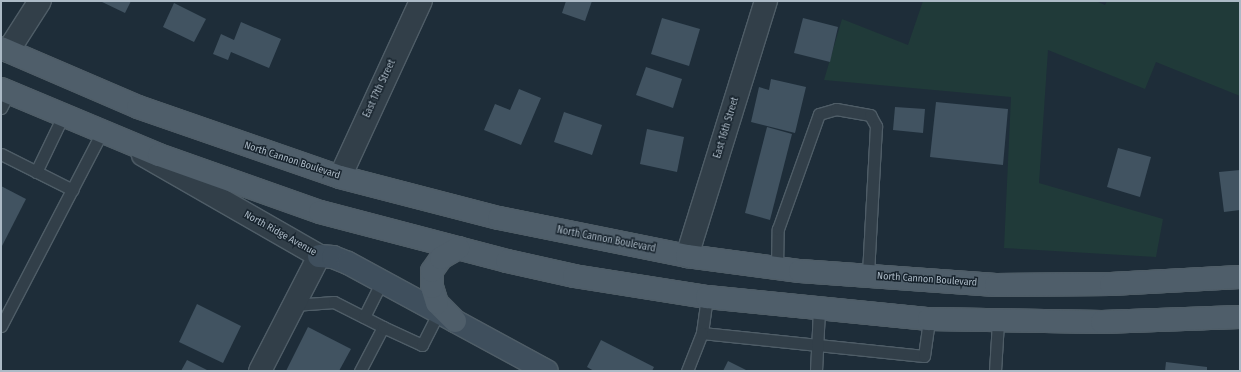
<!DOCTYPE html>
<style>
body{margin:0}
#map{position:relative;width:1241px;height:372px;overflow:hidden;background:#1e2d39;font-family:"Fira Sans Condensed",sans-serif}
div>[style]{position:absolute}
.green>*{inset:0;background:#203a39}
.building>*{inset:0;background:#415361}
.roads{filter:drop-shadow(1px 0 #4f5d67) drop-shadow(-1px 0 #4f5d67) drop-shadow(0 1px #4f5d67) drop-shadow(0 -1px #4f5d67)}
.lane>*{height:11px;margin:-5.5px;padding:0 5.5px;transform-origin:5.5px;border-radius:5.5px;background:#323f49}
.street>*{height:22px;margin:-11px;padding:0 11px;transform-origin:11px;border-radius:11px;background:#323f49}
.secondary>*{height:22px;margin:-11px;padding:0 11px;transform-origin:11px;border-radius:11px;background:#3f4f5d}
.primary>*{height:22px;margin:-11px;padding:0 11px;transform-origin:11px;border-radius:11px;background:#4f5e6a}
span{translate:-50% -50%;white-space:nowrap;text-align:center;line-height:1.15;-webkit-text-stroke:3px #18242e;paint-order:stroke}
.street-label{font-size:10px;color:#acbac6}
.frame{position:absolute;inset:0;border:2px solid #acbac6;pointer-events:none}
</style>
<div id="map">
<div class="green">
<div style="clip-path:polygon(923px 1px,1096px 1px,1105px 5px,1107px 1px,1240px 1px,1240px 96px,1156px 62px,1145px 89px,1048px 50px,1039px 183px,1163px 219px,1156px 257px,1004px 248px,1011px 97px,824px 80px,842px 19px,908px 45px)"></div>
</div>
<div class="building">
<div style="clip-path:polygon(100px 1px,131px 1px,125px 13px)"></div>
<div style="clip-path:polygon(566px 1px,592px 1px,585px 21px,562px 13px)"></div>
<div style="clip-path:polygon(174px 3px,206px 19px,194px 42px,163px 27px)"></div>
<div style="clip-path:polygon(662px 18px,700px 29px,689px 66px,651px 54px)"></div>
<div style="clip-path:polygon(803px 18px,838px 27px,830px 62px,794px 53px)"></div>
<div style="clip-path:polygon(241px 22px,281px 39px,269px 68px,231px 52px,228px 60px,213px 54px,221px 34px,234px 40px)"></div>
<div style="clip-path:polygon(646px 67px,682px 79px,673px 108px,636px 95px)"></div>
<div style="clip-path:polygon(771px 79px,806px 87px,795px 133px,751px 122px,759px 87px,769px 90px)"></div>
<div style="clip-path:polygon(519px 89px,541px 98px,521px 145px,484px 130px,495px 104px,510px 110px)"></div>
<div style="clip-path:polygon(936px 102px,1008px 109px,1003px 165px,930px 157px)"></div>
<div style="clip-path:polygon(895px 107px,925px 109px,923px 133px,893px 130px)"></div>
<div style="clip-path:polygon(564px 112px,602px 125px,592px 155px,554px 142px)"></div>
<div style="clip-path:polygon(767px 127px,792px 134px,770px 220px,745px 213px)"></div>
<div style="clip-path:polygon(647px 129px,684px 137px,677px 172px,640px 164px)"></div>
<div style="clip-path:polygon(1118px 148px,1151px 157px,1140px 197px,1107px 187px)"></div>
<div style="clip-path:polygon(1240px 170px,1240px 210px,1224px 212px,1219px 172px)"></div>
<div style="clip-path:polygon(1px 186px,26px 199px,1px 248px)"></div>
<div style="clip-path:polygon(197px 304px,241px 326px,223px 363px,179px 342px)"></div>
<div style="clip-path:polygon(308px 327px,351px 349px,339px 371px,286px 371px)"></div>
<div style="clip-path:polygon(601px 340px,654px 367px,652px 371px,594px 371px,587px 367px)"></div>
<div style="clip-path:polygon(187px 360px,209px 371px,181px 371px)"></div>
<div style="clip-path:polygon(728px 361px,748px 371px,723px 371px)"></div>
<div style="clip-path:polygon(1166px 362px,1207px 367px,1207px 371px,1165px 371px)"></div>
</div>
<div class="roads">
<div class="lane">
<div style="left:1px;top:108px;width:18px;rotate:-63deg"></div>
<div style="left:1px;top:154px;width:80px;rotate:26.6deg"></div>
<div style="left:36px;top:172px;width:62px;rotate:-64.3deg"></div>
<div style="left:777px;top:268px;width:39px;rotate:-89deg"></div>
<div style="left:778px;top:229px;width:122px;rotate:-70.4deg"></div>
<div style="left:819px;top:114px;width:18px;rotate:-16deg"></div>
<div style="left:836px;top:109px;width:35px;rotate:10deg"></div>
<div style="left:870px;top:115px;width:13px;rotate:61deg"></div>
<div style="left:876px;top:126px;width:150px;rotate:93.1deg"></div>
<div style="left:707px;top:297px;width:36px;rotate:98deg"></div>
<div style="left:702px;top:333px;width:223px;rotate:5.9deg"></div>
<div style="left:924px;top:356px;width:37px;rotate:-82deg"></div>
<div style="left:294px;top:305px;width:40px;rotate:-4.3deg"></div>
<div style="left:334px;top:302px;width:55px;rotate:27deg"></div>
<div style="left:383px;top:327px;width:50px;rotate:117.6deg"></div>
<div style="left:364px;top:317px;width:40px;rotate:-63.4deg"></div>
<div style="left:1px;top:326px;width:219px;rotate:-62.5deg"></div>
<div style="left:383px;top:327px;width:43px;rotate:24.8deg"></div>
<div style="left:422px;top:345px;width:37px;rotate:-63deg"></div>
<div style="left:687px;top:371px;width:41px;rotate:-68.5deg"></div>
<div style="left:816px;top:371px;width:61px;rotate:-87.2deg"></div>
<div style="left:995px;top:371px;width:49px;rotate:-86.5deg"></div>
</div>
<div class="street">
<div style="left:8px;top:51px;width:59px;rotate:-57.4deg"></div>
<div style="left:143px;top:155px;width:203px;rotate:29.8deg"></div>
<div style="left:319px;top:256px;width:129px;rotate:117.2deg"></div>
<div style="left:340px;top:177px;width:194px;rotate:-65.3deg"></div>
<div style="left:687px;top:256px;width:267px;rotate:-72.8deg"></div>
</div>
<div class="secondary">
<div style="left:319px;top:256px;width:14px;rotate:4deg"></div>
<div style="left:333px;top:257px;width:16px;rotate:22deg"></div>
<div style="left:348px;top:263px;width:226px;rotate:28.5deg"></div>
</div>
<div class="primary">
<div style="left:1px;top:48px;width:149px;rotate:23.3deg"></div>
<div style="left:138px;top:107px;width:214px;rotate:19.1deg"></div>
<div style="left:340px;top:177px;width:164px;rotate:14.5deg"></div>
<div style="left:499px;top:218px;width:192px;rotate:11.4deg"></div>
<div style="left:687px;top:256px;width:114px;rotate:7.6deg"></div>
<div style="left:800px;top:271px;width:196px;rotate:4.1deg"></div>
<div style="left:996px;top:285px;width:115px;rotate:-0.5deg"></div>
<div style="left:1111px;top:284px;width:129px;rotate:-3.1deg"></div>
<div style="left:1px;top:89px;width:171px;rotate:22.7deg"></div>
<div style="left:159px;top:155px;width:171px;rotate:19.5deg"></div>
<div style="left:320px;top:212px;width:193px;rotate:14.7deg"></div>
<div style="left:507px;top:261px;width:69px;rotate:12.6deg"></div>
<div style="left:574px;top:276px;width:135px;rotate:9deg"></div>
<div style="left:707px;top:297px;width:223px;rotate:5.7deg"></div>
<div style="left:929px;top:319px;width:173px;rotate:1deg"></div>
<div style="left:1102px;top:322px;width:138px;rotate:-2.1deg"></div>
<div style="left:455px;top:321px;width:25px;rotate:-135deg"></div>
<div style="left:437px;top:303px;width:17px;rotate:-107deg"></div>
<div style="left:432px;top:287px;width:16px;rotate:-90deg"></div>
<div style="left:432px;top:271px;width:16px;rotate:-55deg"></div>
<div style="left:441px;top:258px;width:20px;rotate:-30deg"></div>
</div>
</div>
<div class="street-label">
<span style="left:380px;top:89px;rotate:-65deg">East 17th Street</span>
<span style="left:727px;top:128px;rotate:-73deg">East 16th Street</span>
<span style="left:292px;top:161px;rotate:18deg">North Cannon Boulevard</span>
<span style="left:280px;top:234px;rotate:29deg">North Ridge Avenue</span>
<span style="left:606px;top:240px;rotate:11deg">North Cannon Boulevard</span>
<span style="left:927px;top:280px;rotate:4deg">North Cannon Boulevard</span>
</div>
<div class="frame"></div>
</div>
